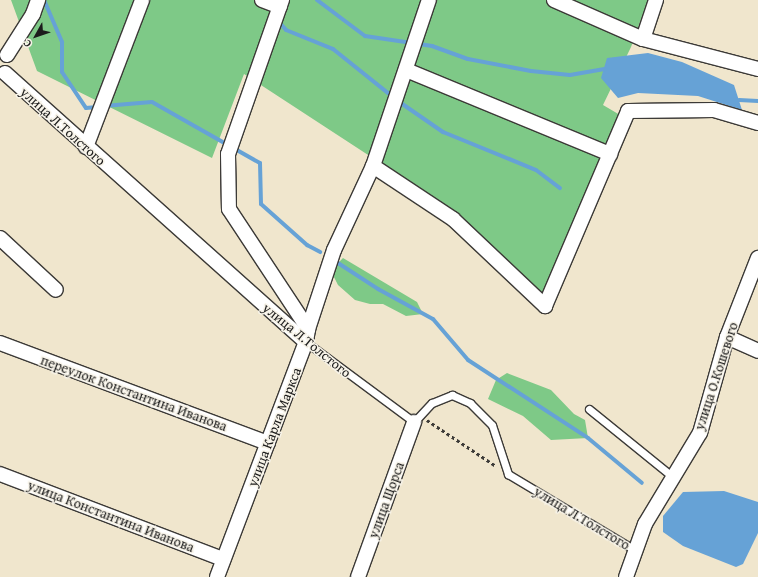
<!DOCTYPE html>
<meta charset="utf-8">
<style>
body{margin:0}
#map{position:relative;width:758px;height:577px;overflow:hidden;background:#f0e6cd;font-family:"Gentium Book Plus",serif}
div>[style]{position:absolute}
.green>*{inset:0;background:#7ec987}
.water>*{inset:0;background:#66a2d6}
.stream>*{height:4px;margin:-2px;padding:0 2px;transform-origin:2px;border-radius:2px;background:#66a2d6}
.path>*{height:2.5px;margin-top:-1.25px;transform-origin:0;background:repeating-linear-gradient(90deg,#3c3a37 0 3px,transparent 0 6px)}
.roads{filter:drop-shadow(1px 0 #3c3a37) drop-shadow(-1px 0 #3c3a37) drop-shadow(0 1px #3c3a37) drop-shadow(0 -1px #3c3a37)}
.service>*{height:7px;margin:-3.5px;padding:0 3.5px;transform-origin:3.5px;border-radius:3.5px;background:#fff}
.minor>*{height:14px;margin:-7px;padding:0 7px;transform-origin:7px;border-radius:7px;background:#fff}
span{translate:-50% -50%;white-space:nowrap;text-align:center;line-height:1.15;-webkit-text-stroke:3px #f7f3e8;paint-order:stroke}
.street-label{font-size:14px;color:#1c1c1c}
.north{position:absolute;left:16px;top:16px;width:40px;height:40px;-webkit-text-stroke:3px #f7f3e8;paint-order:stroke;rotate:230deg;font-size:11px;font-weight:700;line-height:16px;text-align:center;color:#1c1c1c}
.north::after{content:'';display:block;margin:auto;width:14px;height:18px;background:#1c1c1c;clip-path:polygon(50% 0,100% 100%,50% 72%,0 100%)}
</style>
<div id="map">
<div class="green">
<div style="clip-path:polygon(11px 0,648px 0,631px 47px,603px 105px,620px 115px,543px 295px,457px 213px,244px 74px,212px 158px,37px 71px)"></div>
<div style="clip-path:polygon(343px 258px,417px 302px,423px 314px,406px 316px,383px 304px,370px 304px,355px 300px,338px 285px,333px 275px,338px 263px)"></div>
<div style="clip-path:polygon(507px 373px,551px 390px,574px 414px,585px 420px,588px 438px,551px 440px,523px 416px,488px 399px,496px 380px)"></div>
</div>
<div class="water">
<div style="clip-path:polygon(648px 53px,682px 62px,734px 85px,742px 110px,698px 96px,638px 93px,618px 98px,601px 78px,607px 58px)"></div>
<div style="clip-path:polygon(724px 491px,758px 502px,758px 533px,743px 564px,736px 567px,683px 546px,663px 532px,663px 516px,683px 492px)"></div>
</div>
<div class="stream">
<div style="left:44px;top:0;width:46px;rotate:66.8deg"></div>
<div style="left:62px;top:42px;width:30px;rotate:90deg"></div>
<div style="left:62px;top:72px;width:43px;rotate:56.3deg"></div>
<div style="left:86px;top:108px;width:11px;rotate:-5deg"></div>
<div style="left:317px;top:0;width:60px;rotate:36.9deg"></div>
<div style="left:365px;top:36px;width:68px;rotate:8.5deg"></div>
<div style="left:432px;top:46px;width:38px;rotate:20deg"></div>
<div style="left:468px;top:59px;width:64px;rotate:10.8deg"></div>
<div style="left:531px;top:71px;width:39px;rotate:6deg"></div>
<div style="left:570px;top:75px;width:35px;rotate:-10deg"></div>
<div style="left:278px;top:21px;width:12px;rotate:48deg"></div>
<div style="left:286px;top:30px;width:51px;rotate:22deg"></div>
<div style="left:333px;top:49px;width:77px;rotate:38.7deg"></div>
<div style="left:739px;top:100px;width:19px;rotate:3deg"></div>
<div style="left:398px;top:101px;width:55px;rotate:34.6deg"></div>
<div style="left:443px;top:132px;width:100px;rotate:22.2deg"></div>
<div style="left:536px;top:170px;width:30px;rotate:37deg"></div>
<div style="left:104px;top:106px;width:48px;rotate:-4.8deg"></div>
<div style="left:152px;top:102px;width:124px;rotate:29.5deg"></div>
<div style="left:260px;top:163px;width:41px;rotate:88.6deg"></div>
<div style="left:261px;top:204px;width:62px;rotate:41.7deg"></div>
<div style="left:307px;top:245px;width:15px;rotate:28deg"></div>
<div style="left:338px;top:263px;width:48px;rotate:33deg"></div>
<div style="left:378px;top:289px;width:63px;rotate:28.6deg"></div>
<div style="left:433px;top:319px;width:54px;rotate:49.5deg"></div>
<div style="left:468px;top:360px;width:143px;rotate:33deg"></div>
<div style="left:588px;top:438px;width:70px;rotate:39.8deg"></div>
</div>
<div class="path">
<div style="left:427px;top:420px;width:83px;rotate:33.7deg"></div>
</div>
<div class="roads">
<div class="service">
<div style="left:306px;top:342px;width:134px;rotate:36.5deg"></div>
<div style="left:414px;top:422px;width:26px;rotate:-47deg"></div>
<div style="left:432px;top:403px;width:22px;rotate:-22deg"></div>
<div style="left:452px;top:395px;width:20px;rotate:24deg"></div>
<div style="left:470px;top:403px;width:31px;rotate:45deg"></div>
<div style="left:492px;top:425px;width:52px;rotate:71.9deg"></div>
<div style="left:508px;top:474px;width:148px;rotate:30.9deg"></div>
<div style="left:589px;top:409px;width:108px;rotate:39deg"></div>
</div>
<div class="minor">
<div style="left:262px;top:0;width:19px;rotate:21deg"></div>
<div style="left:282px;top:0;width:163px;rotate:109.3deg"></div>
<div style="left:228px;top:154px;width:55px;rotate:89deg"></div>
<div style="left:229px;top:209px;width:144px;rotate:56.6deg"></div>
<div style="left:554px;top:0;width:97px;rotate:23.7deg"></div>
<div style="left:643px;top:39px;width:119px;rotate:14.6deg"></div>
<div style="left:643px;top:39px;width:41px;rotate:-71.6deg"></div>
<div style="left:7px;top:55px;width:49px;rotate:-57.6deg"></div>
<div style="left:33px;top:14px;width:15px;rotate:-70deg"></div>
<div style="left:406px;top:70px;width:221px;rotate:22.4deg"></div>
<div style="left:5px;top:73px;width:404px;rotate:41.8deg"></div>
<div style="left:86px;top:147px;width:157px;rotate:-69.1deg"></div>
<div style="left:373px;top:166px;width:96px;rotate:33.5deg"></div>
<div style="left:453px;top:219px;width:127px;rotate:43.4deg"></div>
<div style="left:545px;top:306px;width:212px;rotate:-66.9deg"></div>
<div style="left:628px;top:111px;width:86px;rotate:-0.7deg"></div>
<div style="left:714px;top:110px;width:46px;rotate:16.5deg"></div>
<div style="left:0;top:238px;width:76px;rotate:42.9deg"></div>
<div style="left:727px;top:337px;width:34px;rotate:24deg"></div>
<div style="left:0;top:343px;width:286px;rotate:20.5deg"></div>
<div style="left:0;top:474px;width:239px;rotate:20.9deg"></div>
<div style="left:217px;top:577px;width:251px;rotate:-69.3deg"></div>
<div style="left:306px;top:342px;width:13px;rotate:-81deg"></div>
<div style="left:308px;top:329px;width:83px;rotate:-71.8deg"></div>
<div style="left:334px;top:250px;width:93px;rotate:-65.1deg"></div>
<div style="left:373px;top:166px;width:175px;rotate:-71.4deg"></div>
<div style="left:358px;top:577px;width:165px;rotate:-70.1deg"></div>
<div style="left:626px;top:577px;width:56px;rotate:-70.3deg"></div>
<div style="left:645px;top:524px;width:106px;rotate:-58.9deg"></div>
<div style="left:700px;top:433px;width:100px;rotate:-74.3deg"></div>
<div style="left:727px;top:337px;width:85px;rotate:-68.6deg"></div>
</div>
</div>
<div class="street-label">
<span style="left:63px;top:126px;rotate:42deg">улица Л.Толстого</span>
<span style="left:307px;top:340px;rotate:39deg">улица Л.Толстого</span>
<span style="left:716px;top:376px;rotate:-72deg">улица О.Кошевого</span>
<span style="left:134px;top:393px;rotate:20deg">переулок Константина Иванова</span>
<span style="left:274px;top:427px;rotate:-69deg">улица Карла Маркса</span>
<span style="left:386px;top:500px;rotate:-70deg">улица Щорса</span>
<span style="left:111px;top:516px;rotate:21deg">улица Константина Иванова</span>
<span style="left:582px;top:518px;rotate:31deg">улица Л.Толстого</span>
</div>
<div class="north">С</div>
</div>
